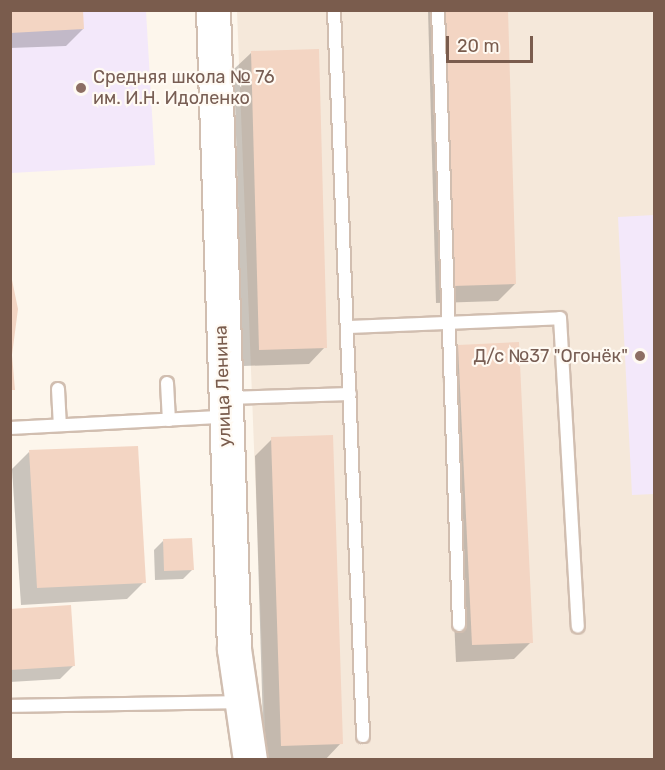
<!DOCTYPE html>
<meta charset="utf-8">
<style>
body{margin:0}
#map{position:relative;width:665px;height:770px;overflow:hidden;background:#fdf6ec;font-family:Rubik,sans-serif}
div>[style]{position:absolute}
.residential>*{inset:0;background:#f5e8da}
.education>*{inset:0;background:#f3e8fa}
.shadow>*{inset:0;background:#0003}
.building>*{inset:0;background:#f3d5c3}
.roads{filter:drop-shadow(2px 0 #d1beb0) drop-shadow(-2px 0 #d1beb0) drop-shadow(0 2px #d1beb0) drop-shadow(0 -2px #d1beb0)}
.lane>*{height:12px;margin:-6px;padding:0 6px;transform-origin:6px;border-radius:6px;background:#fff}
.secondary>*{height:33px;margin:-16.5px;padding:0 16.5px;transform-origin:16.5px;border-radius:16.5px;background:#fff}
.dots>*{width:16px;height:16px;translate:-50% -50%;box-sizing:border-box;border:3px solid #fffaf3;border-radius:50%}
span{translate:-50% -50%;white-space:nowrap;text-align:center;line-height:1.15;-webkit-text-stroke:4.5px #fffaf3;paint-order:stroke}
.education-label{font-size:18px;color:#785e54}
.left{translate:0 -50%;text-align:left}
.right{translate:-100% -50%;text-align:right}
.street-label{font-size:18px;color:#7a5c4d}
.frame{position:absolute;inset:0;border:12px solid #7a5c4d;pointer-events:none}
.scale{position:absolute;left:446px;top:36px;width:87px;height:27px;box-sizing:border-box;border:3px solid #7a5c4d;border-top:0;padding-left:8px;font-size:18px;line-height:21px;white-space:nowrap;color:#7a5c4d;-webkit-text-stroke:4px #fffaf3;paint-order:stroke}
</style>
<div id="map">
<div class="residential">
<div style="clip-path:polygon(237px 11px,654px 11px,654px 759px,270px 760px,266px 755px)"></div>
</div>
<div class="education">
<div style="clip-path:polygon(11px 11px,146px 11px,155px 165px,11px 173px)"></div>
<div style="clip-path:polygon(654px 215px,654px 494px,632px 495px,618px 217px)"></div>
</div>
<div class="shadow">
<div style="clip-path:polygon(10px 10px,83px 29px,66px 46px,10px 48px)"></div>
<div style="clip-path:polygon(428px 10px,506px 10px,515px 284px,498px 301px,436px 303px)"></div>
<div style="clip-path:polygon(251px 53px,325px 347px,309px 364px,243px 366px,234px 69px)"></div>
<div style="clip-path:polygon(459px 346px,531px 642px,514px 659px,456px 662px,442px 363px)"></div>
<div style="clip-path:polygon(272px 439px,341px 743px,325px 760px,264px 760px,255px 456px)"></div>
<div style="clip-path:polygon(29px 452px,144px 582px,127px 599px,21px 605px,12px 469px)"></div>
<div style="clip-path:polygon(163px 541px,193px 569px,183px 579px,155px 580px,154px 550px)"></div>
<div style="clip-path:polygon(10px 610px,73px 666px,60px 679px,10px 682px)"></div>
</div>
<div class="building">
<div style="clip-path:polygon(10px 10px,83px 10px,84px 29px,10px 33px)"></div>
<div style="clip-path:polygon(444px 10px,508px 10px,516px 284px,453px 286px)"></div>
<div style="clip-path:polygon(319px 49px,327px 348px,259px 350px,251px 51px)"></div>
<div style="clip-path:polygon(11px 275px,18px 309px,12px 355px,15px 390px,10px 390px)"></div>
<div style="clip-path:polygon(519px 342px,533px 643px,472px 645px,458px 345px)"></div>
<div style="clip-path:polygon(333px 435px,343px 744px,281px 746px,271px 437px)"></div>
<div style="clip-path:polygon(138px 446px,146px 583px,37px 588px,29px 450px)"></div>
<div style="clip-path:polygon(192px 538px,194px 570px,164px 571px,163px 539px)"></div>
<div style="clip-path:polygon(71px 605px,75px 666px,10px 670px,10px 609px)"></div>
</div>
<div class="roads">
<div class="lane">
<div style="left:334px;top:10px;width:727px;rotate:87.71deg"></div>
<div style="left:438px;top:10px;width:615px;rotate:88.04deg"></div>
<div style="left:349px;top:327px;width:211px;rotate:-2.4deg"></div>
<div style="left:560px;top:318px;width:309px;rotate:86.7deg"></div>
<div style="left:167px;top:383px;width:37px;rotate:87deg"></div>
<div style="left:58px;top:389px;width:36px;rotate:87deg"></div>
<div style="left:228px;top:398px;width:122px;rotate:-1.9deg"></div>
<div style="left:10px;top:428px;width:213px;rotate:-3deg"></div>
<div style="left:10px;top:706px;width:230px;rotate:-1deg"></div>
</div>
<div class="secondary">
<div style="left:213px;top:10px;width:639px;rotate:88.12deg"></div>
<div style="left:234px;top:649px;width:112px;rotate:81.8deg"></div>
</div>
</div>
<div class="dots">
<div style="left:81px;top:88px;background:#8d6e63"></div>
<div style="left:640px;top:356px;background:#8d6e63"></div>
</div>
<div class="education-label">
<span class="left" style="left:93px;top:88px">Средняя школа № 76<br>им. И.Н. Идоленко</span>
<span class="right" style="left:628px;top:356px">Д/с №37 "Огонёк"</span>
</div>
<div class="street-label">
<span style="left:223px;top:386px;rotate:-92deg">улица Ленина</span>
</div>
<div class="frame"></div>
<div class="scale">20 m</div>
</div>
